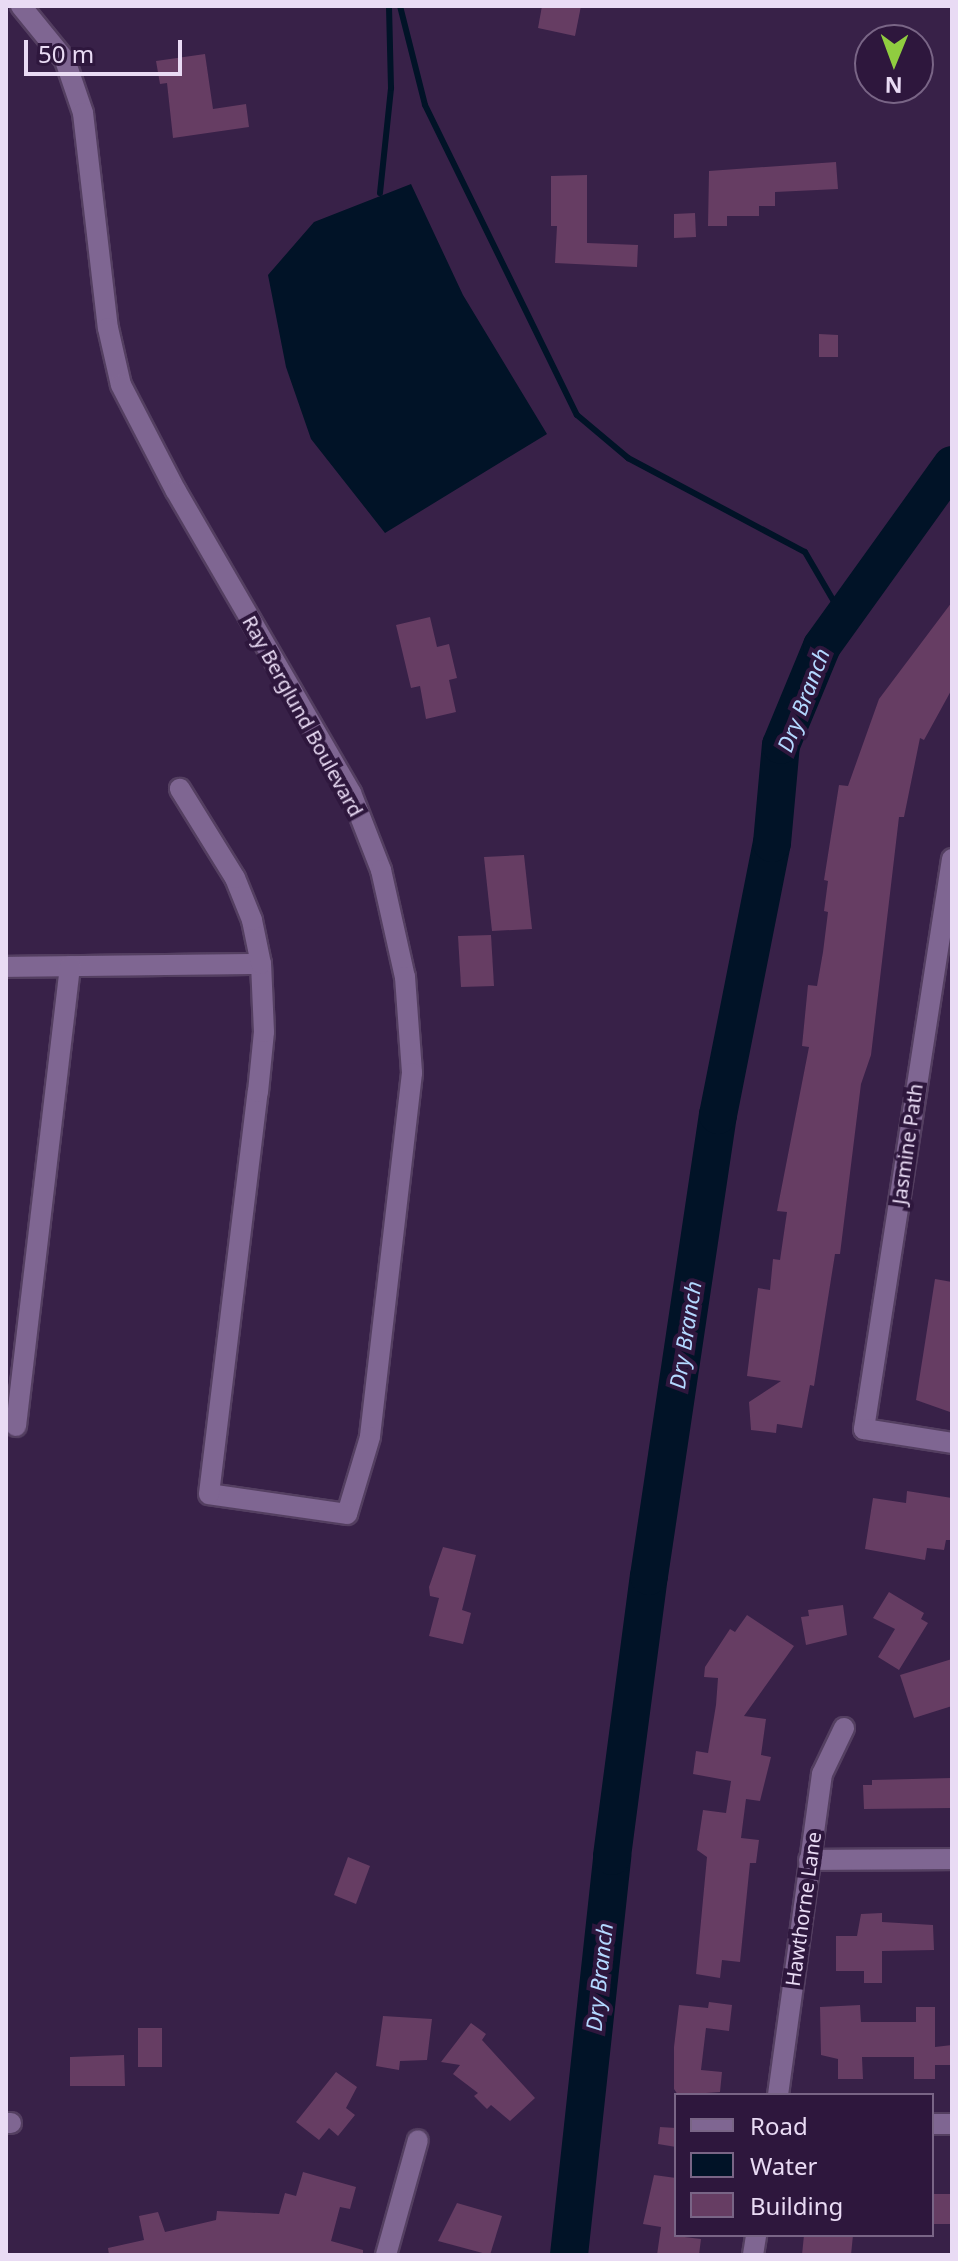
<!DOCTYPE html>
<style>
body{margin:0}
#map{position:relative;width:958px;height:2261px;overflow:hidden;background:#382148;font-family:"Noto Sans",sans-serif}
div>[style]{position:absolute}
.water>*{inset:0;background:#011327}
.stream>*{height:6px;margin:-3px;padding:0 3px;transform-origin:3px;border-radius:3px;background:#011327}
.river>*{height:38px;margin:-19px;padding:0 19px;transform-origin:19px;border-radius:19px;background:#011327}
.building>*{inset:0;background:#663d63}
.roads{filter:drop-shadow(2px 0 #543f61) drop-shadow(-2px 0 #543f61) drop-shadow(0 2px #543f61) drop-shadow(0 -2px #543f61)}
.minor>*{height:20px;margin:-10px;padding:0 10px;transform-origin:10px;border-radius:10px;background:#7f6692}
span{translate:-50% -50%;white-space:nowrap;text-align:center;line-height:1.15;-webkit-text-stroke:8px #2e173d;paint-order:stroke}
.street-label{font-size:20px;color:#e9dbf4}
.water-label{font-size:22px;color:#b3d8ff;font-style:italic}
.frame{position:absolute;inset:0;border:8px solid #e9dbf4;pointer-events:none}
.legend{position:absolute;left:674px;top:2093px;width:260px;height:144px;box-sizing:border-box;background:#2e173d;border:2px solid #796586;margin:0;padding:10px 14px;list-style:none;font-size:24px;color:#e9dbf4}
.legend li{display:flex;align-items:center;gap:16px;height:40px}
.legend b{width:40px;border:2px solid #796586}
.north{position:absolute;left:854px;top:24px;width:80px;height:80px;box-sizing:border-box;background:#2e173d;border:2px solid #796586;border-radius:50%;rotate:181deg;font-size:22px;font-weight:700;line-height:32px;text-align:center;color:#e9dbf4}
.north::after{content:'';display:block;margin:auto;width:28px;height:36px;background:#90cd40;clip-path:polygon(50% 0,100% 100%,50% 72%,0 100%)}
.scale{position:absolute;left:24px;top:40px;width:158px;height:36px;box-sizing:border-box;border:4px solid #e9dbf4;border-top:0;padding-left:10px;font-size:24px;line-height:28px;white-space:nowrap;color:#e9dbf4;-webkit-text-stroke:6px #2e173d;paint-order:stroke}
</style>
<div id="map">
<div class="water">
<div style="clip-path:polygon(411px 184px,463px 295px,547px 434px,385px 533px,311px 439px,286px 367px,268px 275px,314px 222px)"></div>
</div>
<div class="stream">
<div style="left:400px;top:6px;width:102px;rotate:75.8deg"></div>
<div style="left:425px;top:105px;width:345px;rotate:63.9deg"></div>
<div style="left:577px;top:415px;width:67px;rotate:40.1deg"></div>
<div style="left:628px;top:458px;width:200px;rotate:28deg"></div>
<div style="left:805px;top:552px;width:75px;rotate:59.7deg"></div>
<div style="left:380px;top:193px;width:106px;rotate:-84deg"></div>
<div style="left:391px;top:88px;width:82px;rotate:-91.4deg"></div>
</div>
<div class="river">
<div style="left:569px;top:2255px;width:401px;rotate:-83.8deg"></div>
<div style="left:612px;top:1856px;width:282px;rotate:-82.5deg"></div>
<div style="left:649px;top:1576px;width:466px;rotate:-81.5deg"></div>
<div style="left:718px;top:1115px;width:277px;rotate:-78.8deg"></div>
<div style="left:772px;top:843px;width:98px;rotate:-84.8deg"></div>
<div style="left:781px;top:745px;width:107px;rotate:-67.5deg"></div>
<div style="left:822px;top:646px;width:223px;rotate:-54.3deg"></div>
</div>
<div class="building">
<div style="clip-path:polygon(542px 6px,581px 6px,575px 36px,538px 28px)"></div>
<div style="clip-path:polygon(205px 54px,213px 109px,246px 104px,249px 127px,173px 138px,167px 83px,160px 84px,156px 61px)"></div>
<div style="clip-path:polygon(836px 162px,838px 189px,775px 192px,775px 206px,759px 206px,759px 216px,727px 216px,727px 226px,708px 226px,709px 171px)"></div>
<div style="clip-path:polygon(587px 175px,587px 243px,638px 245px,637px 267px,555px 263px,557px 226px,551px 226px,551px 176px)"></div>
<div style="clip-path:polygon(695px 213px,696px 237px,674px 238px,674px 214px)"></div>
<div style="clip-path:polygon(819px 334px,838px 335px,838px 357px,819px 357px)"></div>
<div style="clip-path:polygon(952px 602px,952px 689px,924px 740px,920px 738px,904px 817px,899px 817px,871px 1055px,861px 1084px,840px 1254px,835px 1254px,814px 1386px,810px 1385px,802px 1428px,777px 1424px,776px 1433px,751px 1430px,749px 1402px,781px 1381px,747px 1376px,758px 1288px,770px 1290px,773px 1259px,780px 1260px,787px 1212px,777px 1211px,809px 1047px,802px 1046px,808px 985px,817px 986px,823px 952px,828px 912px,824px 911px,828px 881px,824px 880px,839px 785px,848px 786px,879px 699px)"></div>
<div style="clip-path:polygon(430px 617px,437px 647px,449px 644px,457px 678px,449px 680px,456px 712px,426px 719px,420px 686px,411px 688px,396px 625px)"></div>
<div style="clip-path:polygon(524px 855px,532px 929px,492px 931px,484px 857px)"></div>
<div style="clip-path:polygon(491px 935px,494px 986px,461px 987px,458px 936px)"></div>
<div style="clip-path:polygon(935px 1279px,952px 1282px,950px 1412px,916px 1400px)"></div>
<div style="clip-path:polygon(907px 1491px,952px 1498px,952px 1540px,946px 1540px,944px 1550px,927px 1548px,925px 1560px,865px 1549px,873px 1498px,906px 1503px)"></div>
<div style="clip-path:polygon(443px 1547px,476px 1555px,462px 1610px,471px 1613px,463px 1644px,429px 1636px,439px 1598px,430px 1596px,429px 1587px)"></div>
<div style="clip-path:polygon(889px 1592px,924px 1613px,921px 1619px,928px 1623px,899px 1670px,878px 1657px,895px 1629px,873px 1618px)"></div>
<div style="clip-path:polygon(843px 1605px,847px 1635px,806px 1645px,801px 1617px,809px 1616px,808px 1610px)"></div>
<div style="clip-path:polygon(747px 1615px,794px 1646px,744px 1716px,766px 1719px,761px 1755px,771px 1757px,760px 1801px,746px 1799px,741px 1838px,759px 1840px,756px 1863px,750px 1863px,740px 1962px,722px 1960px,720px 1978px,696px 1974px,707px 1857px,697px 1850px,703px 1810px,726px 1813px,731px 1781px,693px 1774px,696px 1751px,708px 1753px,716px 1705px,718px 1678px,704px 1677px,705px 1667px,730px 1629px,735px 1632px)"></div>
<div style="clip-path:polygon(952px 1659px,952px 1706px,914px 1718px,900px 1675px)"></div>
<div style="clip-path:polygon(952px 1778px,952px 1808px,864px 1809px,863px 1785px,872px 1785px,872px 1780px)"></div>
<div style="clip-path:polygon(348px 1857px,370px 1866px,356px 1904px,334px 1895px)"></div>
<div style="clip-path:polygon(882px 1913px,882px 1922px,933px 1925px,934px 1950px,882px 1951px,882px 1983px,864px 1983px,864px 1971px,836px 1971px,836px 1936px,857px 1936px,861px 1914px)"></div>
<div style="clip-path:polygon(709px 2002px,732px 2005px,729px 2031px,706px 2028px,701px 2070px,722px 2072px,720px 2092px,678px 2095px,674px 2089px,674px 2047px,679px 2005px,708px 2008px)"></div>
<div style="clip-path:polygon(860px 2005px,861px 2022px,916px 2022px,916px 2007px,935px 2007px,935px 2047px,952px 2045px,952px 2065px,935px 2065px,935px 2079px,914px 2079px,914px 2057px,862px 2057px,863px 2079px,838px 2079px,838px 2059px,821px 2055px,820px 2007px)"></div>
<div style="clip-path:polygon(383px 2016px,432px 2019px,427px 2060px,400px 2061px,399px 2070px,376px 2066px)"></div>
<div style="clip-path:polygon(471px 2023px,486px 2034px,482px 2040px,535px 2098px,510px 2121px,491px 2105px,487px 2109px,474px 2096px,478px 2093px,453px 2074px,460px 2065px,441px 2062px)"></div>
<div style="clip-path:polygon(138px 2028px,162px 2028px,162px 2067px,138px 2067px)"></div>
<div style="clip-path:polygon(124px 2055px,125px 2086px,70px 2086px,70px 2057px)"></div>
<div style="clip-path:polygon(336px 2072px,357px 2087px,346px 2108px,355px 2115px,338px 2136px,329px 2128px,319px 2140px,296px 2122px)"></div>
<div style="clip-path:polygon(660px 2127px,676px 2128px,676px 2147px,658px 2144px)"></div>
<div style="clip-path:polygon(303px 2172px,356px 2187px,350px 2209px,340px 2207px,331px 2241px,363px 2250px,363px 2255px,109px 2255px,108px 2248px,144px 2240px,139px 2216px,158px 2212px,165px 2232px,216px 2220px,217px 2211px,279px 2214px,285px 2193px,296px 2196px)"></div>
<div style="clip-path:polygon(654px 2175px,676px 2178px,676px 2236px,701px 2239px,699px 2255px,657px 2255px,661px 2227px,643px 2224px)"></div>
<div style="clip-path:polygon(932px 2194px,952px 2194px,952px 2224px,932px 2224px)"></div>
<div style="clip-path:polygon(457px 2203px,502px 2216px,490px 2255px,438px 2241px)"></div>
<div style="clip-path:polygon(804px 2235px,853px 2235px,851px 2255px,802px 2255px)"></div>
</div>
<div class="roads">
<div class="minor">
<div style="left:21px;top:6px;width:70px;rotate:50.8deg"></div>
<div style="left:65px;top:60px;width:56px;rotate:71.2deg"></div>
<div style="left:83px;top:113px;width:216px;rotate:83.4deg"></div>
<div style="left:108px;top:328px;width:58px;rotate:77.2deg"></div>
<div style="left:121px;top:385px;width:119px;rotate:62.6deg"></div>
<div style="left:176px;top:491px;width:349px;rotate:59.9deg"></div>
<div style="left:351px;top:793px;width:83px;rotate:68.7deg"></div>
<div style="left:381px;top:870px;width:110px;rotate:77.4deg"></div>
<div style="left:405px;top:977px;width:96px;rotate:85.8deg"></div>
<div style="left:412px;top:1073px;width:366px;rotate:96.6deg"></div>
<div style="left:370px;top:1437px;width:80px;rotate:106.6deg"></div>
<div style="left:347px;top:1514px;width:139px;rotate:-171.8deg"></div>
<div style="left:209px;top:1494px;width:405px;rotate:-83.1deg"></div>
<div style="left:258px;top:1092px;width:60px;rotate:-84.3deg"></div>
<div style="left:264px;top:1032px;width:68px;rotate:-92.5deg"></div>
<div style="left:952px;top:859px;width:577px;rotate:98.78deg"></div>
<div style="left:864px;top:1429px;width:89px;rotate:9deg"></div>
<div style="left:6px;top:967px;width:255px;rotate:-0.7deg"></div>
<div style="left:261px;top:964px;width:45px;rotate:-101.6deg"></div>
<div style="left:252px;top:920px;width:45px;rotate:-112deg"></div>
<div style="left:235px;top:878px;width:105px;rotate:-121.7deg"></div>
<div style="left:16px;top:1426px;width:463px;rotate:-83.3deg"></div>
<div style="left:809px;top:1860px;width:143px;rotate:-0.4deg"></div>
<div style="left:778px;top:2095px;width:324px;rotate:-82.2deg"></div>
<div style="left:822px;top:1774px;width:51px;rotate:-64.4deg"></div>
<div style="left:6px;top:2123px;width:5px"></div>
<div style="left:932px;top:2124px;width:20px"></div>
<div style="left:386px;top:2255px;width:119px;rotate:-74.5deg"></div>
<div style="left:753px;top:2255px;width:20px;rotate:-81deg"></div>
</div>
</div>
<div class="street-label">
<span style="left:303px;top:716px;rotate:61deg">Ray Berglund Boulevard</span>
<span style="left:907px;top:1144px;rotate:-82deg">Jasmine Path</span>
<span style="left:803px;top:1909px;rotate:-82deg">Hawthorne Lane</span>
</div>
<div class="water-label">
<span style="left:803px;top:700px;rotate:-69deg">Dry Branch</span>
<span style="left:685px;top:1335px;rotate:-81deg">Dry Branch</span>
<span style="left:599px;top:1977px;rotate:-84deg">Dry Branch</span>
</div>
<div class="frame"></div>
<ul class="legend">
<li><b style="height:10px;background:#7f6692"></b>Road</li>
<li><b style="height:22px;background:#011327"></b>Water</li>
<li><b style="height:22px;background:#663d63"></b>Building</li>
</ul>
<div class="north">N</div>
<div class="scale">50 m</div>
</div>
